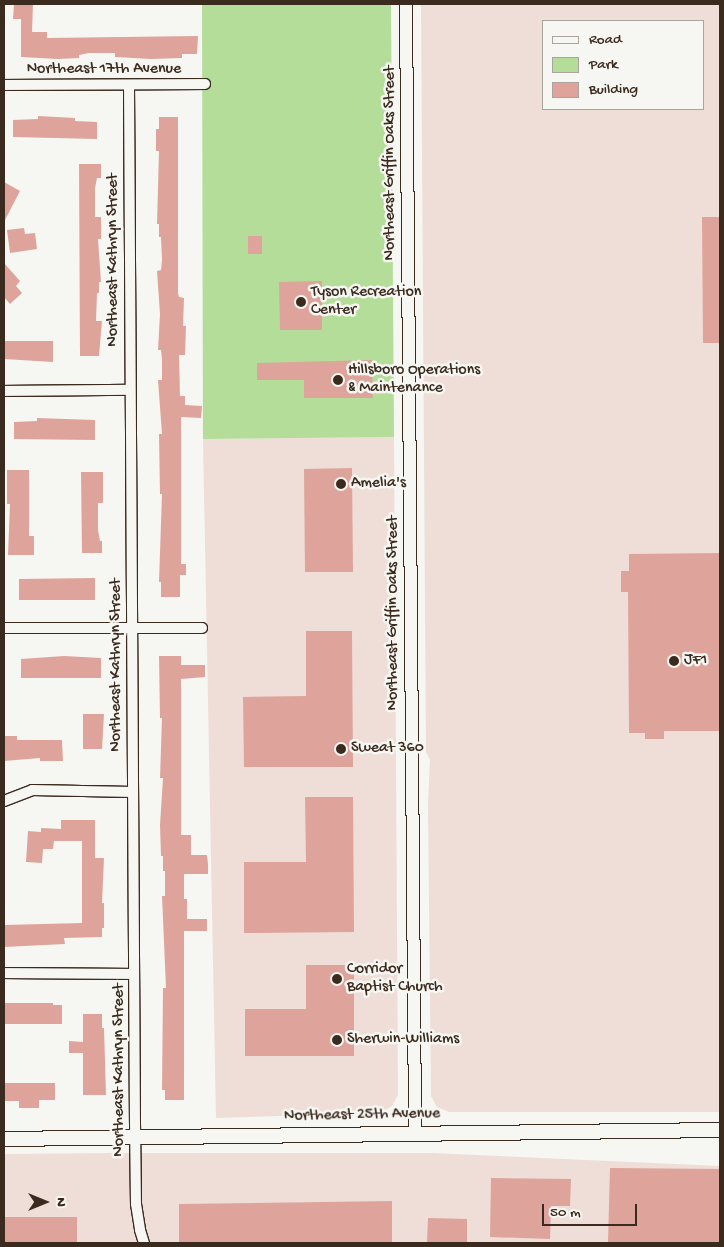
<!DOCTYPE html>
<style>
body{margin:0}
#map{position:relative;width:724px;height:1247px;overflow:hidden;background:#f6f6f2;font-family:"Gochi Hand",sans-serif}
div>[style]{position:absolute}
.built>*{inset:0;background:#efddd8}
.green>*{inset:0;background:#b4dd9a}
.building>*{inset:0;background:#dea49b}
.roads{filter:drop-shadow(1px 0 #3b2a1e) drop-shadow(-1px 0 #3b2a1e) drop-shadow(0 1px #3b2a1e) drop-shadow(0 -1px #3b2a1e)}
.minor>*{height:10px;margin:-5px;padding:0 5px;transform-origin:5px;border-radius:5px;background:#f6f6f2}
.tertiary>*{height:12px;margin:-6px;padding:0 6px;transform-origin:6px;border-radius:6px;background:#f6f6f2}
.secondary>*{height:14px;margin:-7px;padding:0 7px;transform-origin:7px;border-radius:7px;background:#f6f6f2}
.dots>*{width:14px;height:14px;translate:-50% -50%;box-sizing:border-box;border:2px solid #f6f6f2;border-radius:50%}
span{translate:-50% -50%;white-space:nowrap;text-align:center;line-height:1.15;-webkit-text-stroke:5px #f6f6f2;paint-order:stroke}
.street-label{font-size:16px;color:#3b2a1e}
.poi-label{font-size:16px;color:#3b2a1e}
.left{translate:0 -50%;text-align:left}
.frame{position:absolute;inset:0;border:5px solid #3b2a1e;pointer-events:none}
.legend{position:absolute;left:542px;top:20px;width:162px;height:90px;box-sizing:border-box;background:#f6f6f2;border:1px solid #aba49d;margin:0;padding:6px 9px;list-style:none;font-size:15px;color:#3b2a1e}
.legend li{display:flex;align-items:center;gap:10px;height:25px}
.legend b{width:25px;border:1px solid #aba49d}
.north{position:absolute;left:20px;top:1177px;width:50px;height:50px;-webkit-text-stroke:4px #f6f6f2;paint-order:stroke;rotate:90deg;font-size:14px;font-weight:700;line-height:20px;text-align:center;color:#3b2a1e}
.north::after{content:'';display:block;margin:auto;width:18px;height:22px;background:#3b2a1e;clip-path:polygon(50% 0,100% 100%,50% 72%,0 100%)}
.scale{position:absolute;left:542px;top:1204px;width:95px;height:22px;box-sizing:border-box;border:2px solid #3b2a1e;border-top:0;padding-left:6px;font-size:15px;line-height:18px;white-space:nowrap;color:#3b2a1e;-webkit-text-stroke:4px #f6f6f2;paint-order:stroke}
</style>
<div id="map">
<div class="built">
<div style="clip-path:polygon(evenodd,421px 4px,720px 4px,720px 1112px,449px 1112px,437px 1107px,431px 1096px,428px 803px,430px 760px,426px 752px,421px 4px,543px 21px,703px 21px,703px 109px,543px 109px,543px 21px)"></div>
<div style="clip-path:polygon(394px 437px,398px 1095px,392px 1106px,380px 1113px,216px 1118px,203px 439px)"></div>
<div style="clip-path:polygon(122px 1153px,432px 1153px,720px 1166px,720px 1243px,4px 1243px,4px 1154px)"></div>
</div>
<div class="green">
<div style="clip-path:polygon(202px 4px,391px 4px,394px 437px,203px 439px)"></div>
</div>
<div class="building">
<div style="clip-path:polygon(14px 4px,33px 4px,32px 32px,47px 32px,47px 38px,198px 36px,197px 54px,182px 54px,182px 58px,151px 59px,115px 57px,115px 53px,89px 53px,79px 55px,79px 58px,58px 59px,21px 57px,21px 19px,13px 19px)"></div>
<div style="clip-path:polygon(38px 116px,75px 118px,75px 121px,97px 122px,97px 139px,13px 137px,13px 120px,38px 119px)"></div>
<div style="clip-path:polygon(159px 117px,178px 117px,178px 293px,179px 297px,184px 298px,183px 326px,186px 326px,185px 355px,179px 355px,180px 396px,185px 396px,185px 405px,202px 406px,201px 418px,181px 417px,181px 564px,186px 564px,186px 575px,180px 575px,180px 597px,161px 597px,161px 582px,159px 582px,162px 494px,160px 494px,159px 434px,162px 434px,158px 380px,162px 380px,162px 360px,161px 350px,158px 350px,160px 314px,157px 271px,161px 270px,162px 260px,161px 237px,159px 237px,159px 224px,157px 224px,159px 151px,156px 151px,156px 129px,159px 129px)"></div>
<div style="clip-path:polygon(79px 164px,101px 164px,101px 178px,97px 178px,95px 188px,95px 217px,101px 217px,101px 239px,98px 239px,101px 282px,99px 282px,99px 293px,97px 293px,96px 321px,102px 321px,99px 356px,80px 356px)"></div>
<div style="clip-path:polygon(4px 182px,20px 191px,4px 222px)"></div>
<div style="clip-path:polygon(702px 217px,720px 217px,720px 343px,703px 343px)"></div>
<div style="clip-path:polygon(24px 228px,25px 234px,35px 233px,37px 249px,10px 253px,7px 230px)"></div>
<div style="clip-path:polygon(248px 236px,262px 236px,262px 254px,248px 254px)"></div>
<div style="clip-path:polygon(4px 263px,20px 281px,16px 286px,22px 293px,10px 304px,4px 297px)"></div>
<div style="clip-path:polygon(322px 281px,322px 306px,326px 306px,326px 317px,322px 317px,322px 330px,280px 330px,279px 282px)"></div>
<div style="clip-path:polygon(4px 341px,53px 341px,53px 362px,4px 359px)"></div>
<div style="clip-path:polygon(372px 360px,373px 398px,304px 398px,304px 380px,257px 380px,257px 363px)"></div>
<div style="clip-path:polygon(37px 418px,95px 420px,95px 440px,14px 439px,14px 422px,37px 421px)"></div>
<div style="clip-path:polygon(352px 468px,353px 572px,305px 572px,304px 469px)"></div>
<div style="clip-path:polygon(7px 470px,29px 470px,29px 536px,34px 536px,34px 555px,8px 555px,10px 504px,7px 504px)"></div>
<div style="clip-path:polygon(81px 472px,103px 472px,103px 503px,98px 503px,98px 530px,100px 541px,102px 541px,102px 553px,82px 553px)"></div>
<div style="clip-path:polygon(720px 553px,720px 731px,664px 731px,664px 739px,645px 739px,645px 733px,629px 733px,628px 592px,621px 592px,621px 571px,629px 571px,629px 554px)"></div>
<div style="clip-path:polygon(95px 578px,95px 600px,19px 600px,19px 579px)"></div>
<div style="clip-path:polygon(306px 631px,352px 631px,353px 767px,244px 767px,243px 697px,306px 696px)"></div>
<div style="clip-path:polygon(64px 656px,101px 658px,101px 678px,21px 678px,21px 659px)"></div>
<div style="clip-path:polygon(159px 656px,181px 656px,181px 665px,205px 665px,205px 677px,181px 679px,181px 835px,191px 835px,191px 855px,207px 855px,208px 864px,208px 874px,184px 874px,184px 899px,187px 899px,187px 919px,207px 919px,207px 931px,184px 931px,184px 1100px,165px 1100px,165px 1090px,162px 1090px,163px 988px,166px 988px,162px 896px,165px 896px,165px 871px,163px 871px,163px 856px,161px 856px,160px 825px,163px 778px,160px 778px,162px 718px,160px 718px)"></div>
<div style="clip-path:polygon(83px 714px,104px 714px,102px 749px,83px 749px)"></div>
<div style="clip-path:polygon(4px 736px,17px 736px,17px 740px,62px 740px,63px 761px,40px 761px,40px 758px,4px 761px)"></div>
<div style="clip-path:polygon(305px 797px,353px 797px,354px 932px,244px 933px,244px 862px,306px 862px)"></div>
<div style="clip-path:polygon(61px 820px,95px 820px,95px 858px,104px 858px,102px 903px,104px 903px,104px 928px,102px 928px,102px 937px,64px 938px,65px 944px,4px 947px,4px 925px,82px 923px,82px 841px,54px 841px,53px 849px,43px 849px,42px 863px,26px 862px,28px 831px,41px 832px,41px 828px,61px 829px)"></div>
<div style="clip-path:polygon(306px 965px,354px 965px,354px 1056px,245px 1056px,245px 1009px,306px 1009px)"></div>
<div style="clip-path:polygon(5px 1003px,53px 1003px,53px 1005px,62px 1005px,62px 1024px,4px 1024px)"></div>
<div style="clip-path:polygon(83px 1014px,102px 1014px,102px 1028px,104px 1028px,106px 1095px,83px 1095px,83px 1053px,69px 1053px,69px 1041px,83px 1042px)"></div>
<div style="clip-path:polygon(4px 1083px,55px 1083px,55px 1100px,39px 1100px,39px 1108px,19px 1108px,19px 1101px,4px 1101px)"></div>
<div style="clip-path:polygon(610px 1168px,720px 1169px,720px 1243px,608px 1242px)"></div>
<div style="clip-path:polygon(491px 1178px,571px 1179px,570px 1206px,551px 1206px,550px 1239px,490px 1237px)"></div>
<div style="clip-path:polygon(392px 1201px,392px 1243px,179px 1243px,179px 1204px)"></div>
<div style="clip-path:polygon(4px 1217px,77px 1217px,77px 1243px,4px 1243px)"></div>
<div style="clip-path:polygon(428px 1218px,467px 1219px,467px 1243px,427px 1243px)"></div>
</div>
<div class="roads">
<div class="minor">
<div style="left:4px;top:85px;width:201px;rotate:-0.3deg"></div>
<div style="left:129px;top:85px;width:1038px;rotate:89.67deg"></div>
<div style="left:135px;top:1123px;width:81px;rotate:89.3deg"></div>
<div style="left:136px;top:1204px;width:26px;rotate:81deg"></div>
<div style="left:140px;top:1230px;width:14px;rotate:73deg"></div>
<div style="left:4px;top:391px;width:126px;rotate:-0.5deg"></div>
<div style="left:4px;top:628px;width:198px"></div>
<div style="left:4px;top:801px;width:30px;rotate:-21deg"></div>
<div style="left:32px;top:790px;width:101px;rotate:1.1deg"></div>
<div style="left:4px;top:973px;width:130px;rotate:0.4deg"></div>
</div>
<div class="tertiary">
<div style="left:406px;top:4px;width:1129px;rotate:89.54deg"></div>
</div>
<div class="secondary">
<div style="left:4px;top:1139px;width:716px;rotate:-0.72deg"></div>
</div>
</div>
<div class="dots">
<div style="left:301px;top:302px;background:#3b2a1e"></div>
<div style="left:338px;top:380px;background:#3b2a1e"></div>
<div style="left:341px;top:484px;background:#3b2a1e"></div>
<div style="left:674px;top:661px;background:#3b2a1e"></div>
<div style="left:341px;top:749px;background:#3b2a1e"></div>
<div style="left:337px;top:979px;background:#3b2a1e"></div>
<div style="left:337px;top:1040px;background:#3b2a1e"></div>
</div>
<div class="street-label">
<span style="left:104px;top:70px">Northeast 17th Avenue</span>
<span style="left:391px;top:163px;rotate:-90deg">Northeast Griffin Oaks Street</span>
<span style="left:114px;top:260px;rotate:-90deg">Northeast Kathryn Street</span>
<span style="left:394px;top:613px;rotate:-90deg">Northeast Griffin Oaks Street</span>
<span style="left:117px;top:665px;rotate:-90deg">Northeast Kathryn Street</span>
<span style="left:120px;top:1070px;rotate:-90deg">Northeast Kathryn Street</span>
<span style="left:362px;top:1116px;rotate:-1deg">Northeast 25th Avenue</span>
</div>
<div class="poi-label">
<span class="left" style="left:311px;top:302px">Tyson Recreation<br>Center</span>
<span class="left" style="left:348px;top:380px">Hillsboro Operations<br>&amp; Maintenance</span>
<span class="left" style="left:351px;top:484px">Amelia's</span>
<span class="left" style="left:684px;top:661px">JF1</span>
<span class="left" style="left:351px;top:749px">Sweat 360</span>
<span class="left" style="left:347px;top:979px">Corridor<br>Baptist Church</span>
<span class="left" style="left:347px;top:1040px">Sherwin-Williams</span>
</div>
<div class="frame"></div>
<ul class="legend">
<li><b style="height:6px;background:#f6f6f2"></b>Road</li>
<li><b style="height:14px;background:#b4dd9a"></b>Park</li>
<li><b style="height:14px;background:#dea49b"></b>Building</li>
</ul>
<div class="north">N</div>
<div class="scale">50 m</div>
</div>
